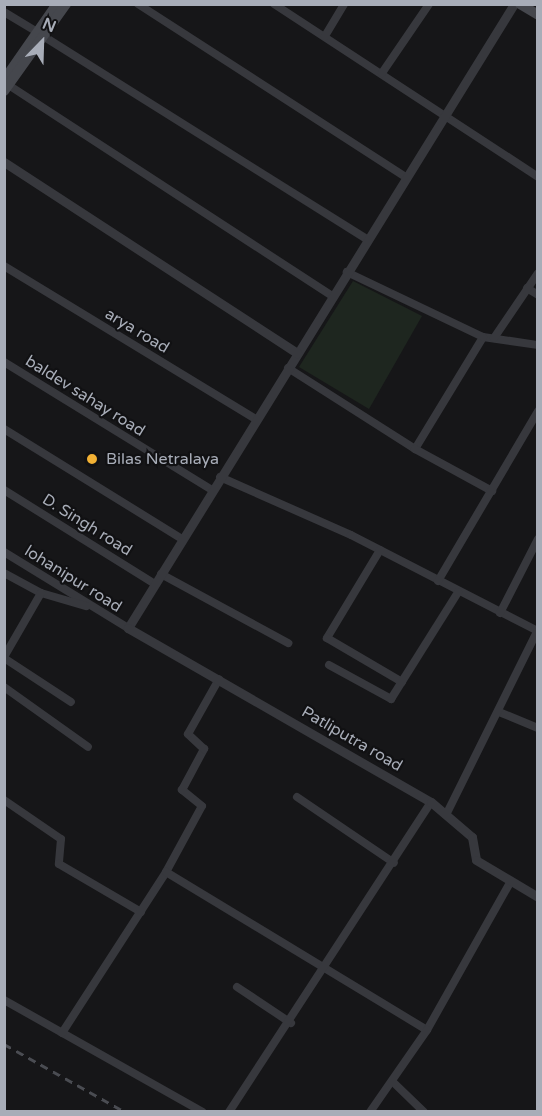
<!DOCTYPE html>
<style>
body{margin:0}
#map{position:relative;width:542px;height:1116px;overflow:hidden;background:#161618;font-family:"Varela Round",sans-serif}
div>[style]{position:absolute}
.green>*{inset:0;background:#1e261f}
.minor>*{height:8px;margin:-4px;padding:0 4px;transform-origin:4px;border-radius:4px;background:#37383d}
.tertiary>*{height:9px;margin:-4.5px;padding:0 4.5px;transform-origin:4.5px;border-radius:4.5px;background:#37383d}
.secondary>*{height:10px;margin:-5px;padding:0 5px;transform-origin:5px;border-radius:5px;background:#45474d}
.rail>*{height:3px;margin-top:-1.5px;transform-origin:0;background:repeating-linear-gradient(90deg,#4a4c52 0 8px,transparent 0 14px)}
.dots>*{width:16px;height:16px;translate:-50% -50%;box-sizing:border-box;border:3px solid #111113;border-radius:50%}
span{translate:-50% -50%;white-space:nowrap;text-align:center;line-height:1.15;-webkit-text-stroke:4.5px #111113;paint-order:stroke}
.street-label{font-size:16px;color:#a8adb8}
.poi-label{font-size:16px;color:#a8adb8}
.left{translate:0 -50%;text-align:left}
.frame{position:absolute;inset:0;border:6px solid #a8adb8;pointer-events:none}
.north{position:absolute;left:12px;top:12px;width:60px;height:60px;-webkit-text-stroke:4px #111113;paint-order:stroke;rotate:23deg;font-size:16px;font-weight:700;line-height:24px;text-align:center;color:#a8adb8}
.north::after{content:'';display:block;margin:auto;width:21px;height:27px;background:#a8adb8;clip-path:polygon(50% 0,100% 100%,50% 72%,0 100%)}
</style>
<div id="map">
<div class="green">
<div style="clip-path:polygon(353px 281px,422px 316px,369px 409px,299px 367px)"></div>
</div>
<div class="minor">
<div style="left:138px;top:4px;width:318px;rotate:32.9deg"></div>
<div style="left:274px;top:4px;width:316px;rotate:33.2deg"></div>
<div style="left:4px;top:12px;width:39px;rotate:31deg"></div>
<div style="left:43px;top:36px;width:382px;rotate:32.1deg"></div>
<div style="left:325px;top:36px;width:37px;rotate:-59deg"></div>
<div style="left:382px;top:73px;width:83px;rotate:-55.7deg"></div>
<div style="left:10px;top:86px;width:384px;rotate:33.1deg"></div>
<div style="left:4px;top:266px;width:295px;rotate:31.3deg"></div>
<div style="left:527px;top:288px;width:13px;rotate:32deg"></div>
<div style="left:483px;top:337px;width:56px;rotate:8.3deg"></div>
<div style="left:494px;top:338px;width:78px;rotate:-55.9deg"></div>
<div style="left:4px;top:362px;width:244px;rotate:31.6deg"></div>
<div style="left:288px;top:368px;width:151px;rotate:32.5deg"></div>
<div style="left:415px;top:449px;width:131px;rotate:-58.7deg"></div>
<div style="left:483px;top:337px;width:151px;rotate:-154.5deg"></div>
<div style="left:4px;top:429px;width:209px;rotate:31.7deg"></div>
<div style="left:415px;top:449px;width:88px;rotate:28.6deg"></div>
<div style="left:220px;top:477px;width:143px;rotate:23.9deg"></div>
<div style="left:351px;top:535px;width:210px;rotate:27.2deg"></div>
<div style="left:4px;top:490px;width:178px;rotate:31.9deg"></div>
<div style="left:380px;top:550px;width:103px;rotate:121.1deg"></div>
<div style="left:327px;top:638px;width:87px;rotate:30.4deg"></div>
<div style="left:4px;top:552px;width:145px;rotate:31.5deg"></div>
<div style="left:4px;top:573px;width:42px;rotate:28.4deg"></div>
<div style="left:41px;top:593px;width:47px;rotate:16.1deg"></div>
<div style="left:161px;top:574px;width:145px;rotate:28.5deg"></div>
<div style="left:438px;top:581px;width:197px;rotate:-59.5deg"></div>
<div style="left:500px;top:613px;width:83px;rotate:-62.8deg"></div>
<div style="left:4px;top:657px;width:74px;rotate:-60deg"></div>
<div style="left:4px;top:658px;width:80px;rotate:33.3deg"></div>
<div style="left:329px;top:665px;width:71px;rotate:28.7deg"></div>
<div style="left:391px;top:699px;width:126px;rotate:-57.9deg"></div>
<div style="left:4px;top:687px;width:103px;rotate:35.5deg"></div>
<div style="left:499px;top:712px;width:42px;rotate:22.3deg"></div>
<div style="left:297px;top:797px;width:117px;rotate:34.2deg"></div>
<div style="left:4px;top:800px;width:69px;rotate:34.4deg"></div>
<div style="left:61px;top:839px;width:25px;rotate:95deg"></div>
<div style="left:59px;top:864px;width:95px;rotate:30.3deg"></div>
<div style="left:446px;top:815px;width:204px;rotate:-63.6deg"></div>
<div style="left:166px;top:872px;width:75px;rotate:-61.4deg"></div>
<div style="left:202px;top:806px;width:26px;rotate:-141deg"></div>
<div style="left:182px;top:790px;width:47px;rotate:-61.8deg"></div>
<div style="left:204px;top:749px;width:22px;rotate:-137deg"></div>
<div style="left:188px;top:734px;width:63px;rotate:-60.6deg"></div>
<div style="left:237px;top:987px;width:65px;rotate:33.7deg"></div>
<div style="left:4px;top:1000px;width:228px;rotate:29.4deg"></div>
<div style="left:62px;top:1033px;width:192px;rotate:-57.1deg"></div>
<div style="left:166px;top:872px;width:305px;rotate:31.2deg"></div>
<div style="left:427px;top:1030px;width:171px;rotate:-60.6deg"></div>
<div style="left:393px;top:1082px;width:43px;rotate:44.1deg"></div>
<div style="left:229px;top:1112px;width:370px;rotate:-56.9deg"></div>
<div style="left:370px;top:1112px;width:100px;rotate:-55.2deg"></div>
</div>
<div class="tertiary">
<div style="left:514px;top:4px;width:734px;rotate:121.74deg"></div>
<div style="left:128px;top:628px;width:349px;rotate:29.9deg"></div>
<div style="left:431px;top:802px;width:54px;rotate:40.5deg"></div>
<div style="left:472px;top:837px;width:23px;rotate:80deg"></div>
<div style="left:476px;top:860px;width:72px;rotate:30.8deg"></div>
<div style="left:4px;top:162px;width:350px;rotate:33.1deg"></div>
</div>
<div class="secondary">
<div style="left:520px;top:4px;width:21px;rotate:31deg"></div>
<div style="left:4px;top:80px;width:93px;rotate:-55.1deg"></div>
<div style="left:4px;top:91px;width:107px;rotate:-54.5deg"></div>
</div>
<div class="rail">
<div style="left:4px;top:1044px;width:139px;rotate:29.3deg"></div>
</div>
<div class="dots">
<div style="left:92px;top:459px;background:#f2b134"></div>
</div>
<div class="street-label">
<span style="left:137px;top:331px;rotate:31deg">arya road</span>
<span style="left:85px;top:396px;rotate:32deg">baldev sahay road</span>
<span style="left:87px;top:525px;rotate:32deg">D. Singh road</span>
<span style="left:73px;top:579px;rotate:32deg">lohanipur road</span>
<span style="left:352px;top:739px;rotate:30deg">Patliputra road</span>
</div>
<div class="poi-label">
<span class="left" style="left:106px;top:459px">Bilas Netralaya</span>
</div>
<div class="frame"></div>
<div class="north">N</div>
</div>
